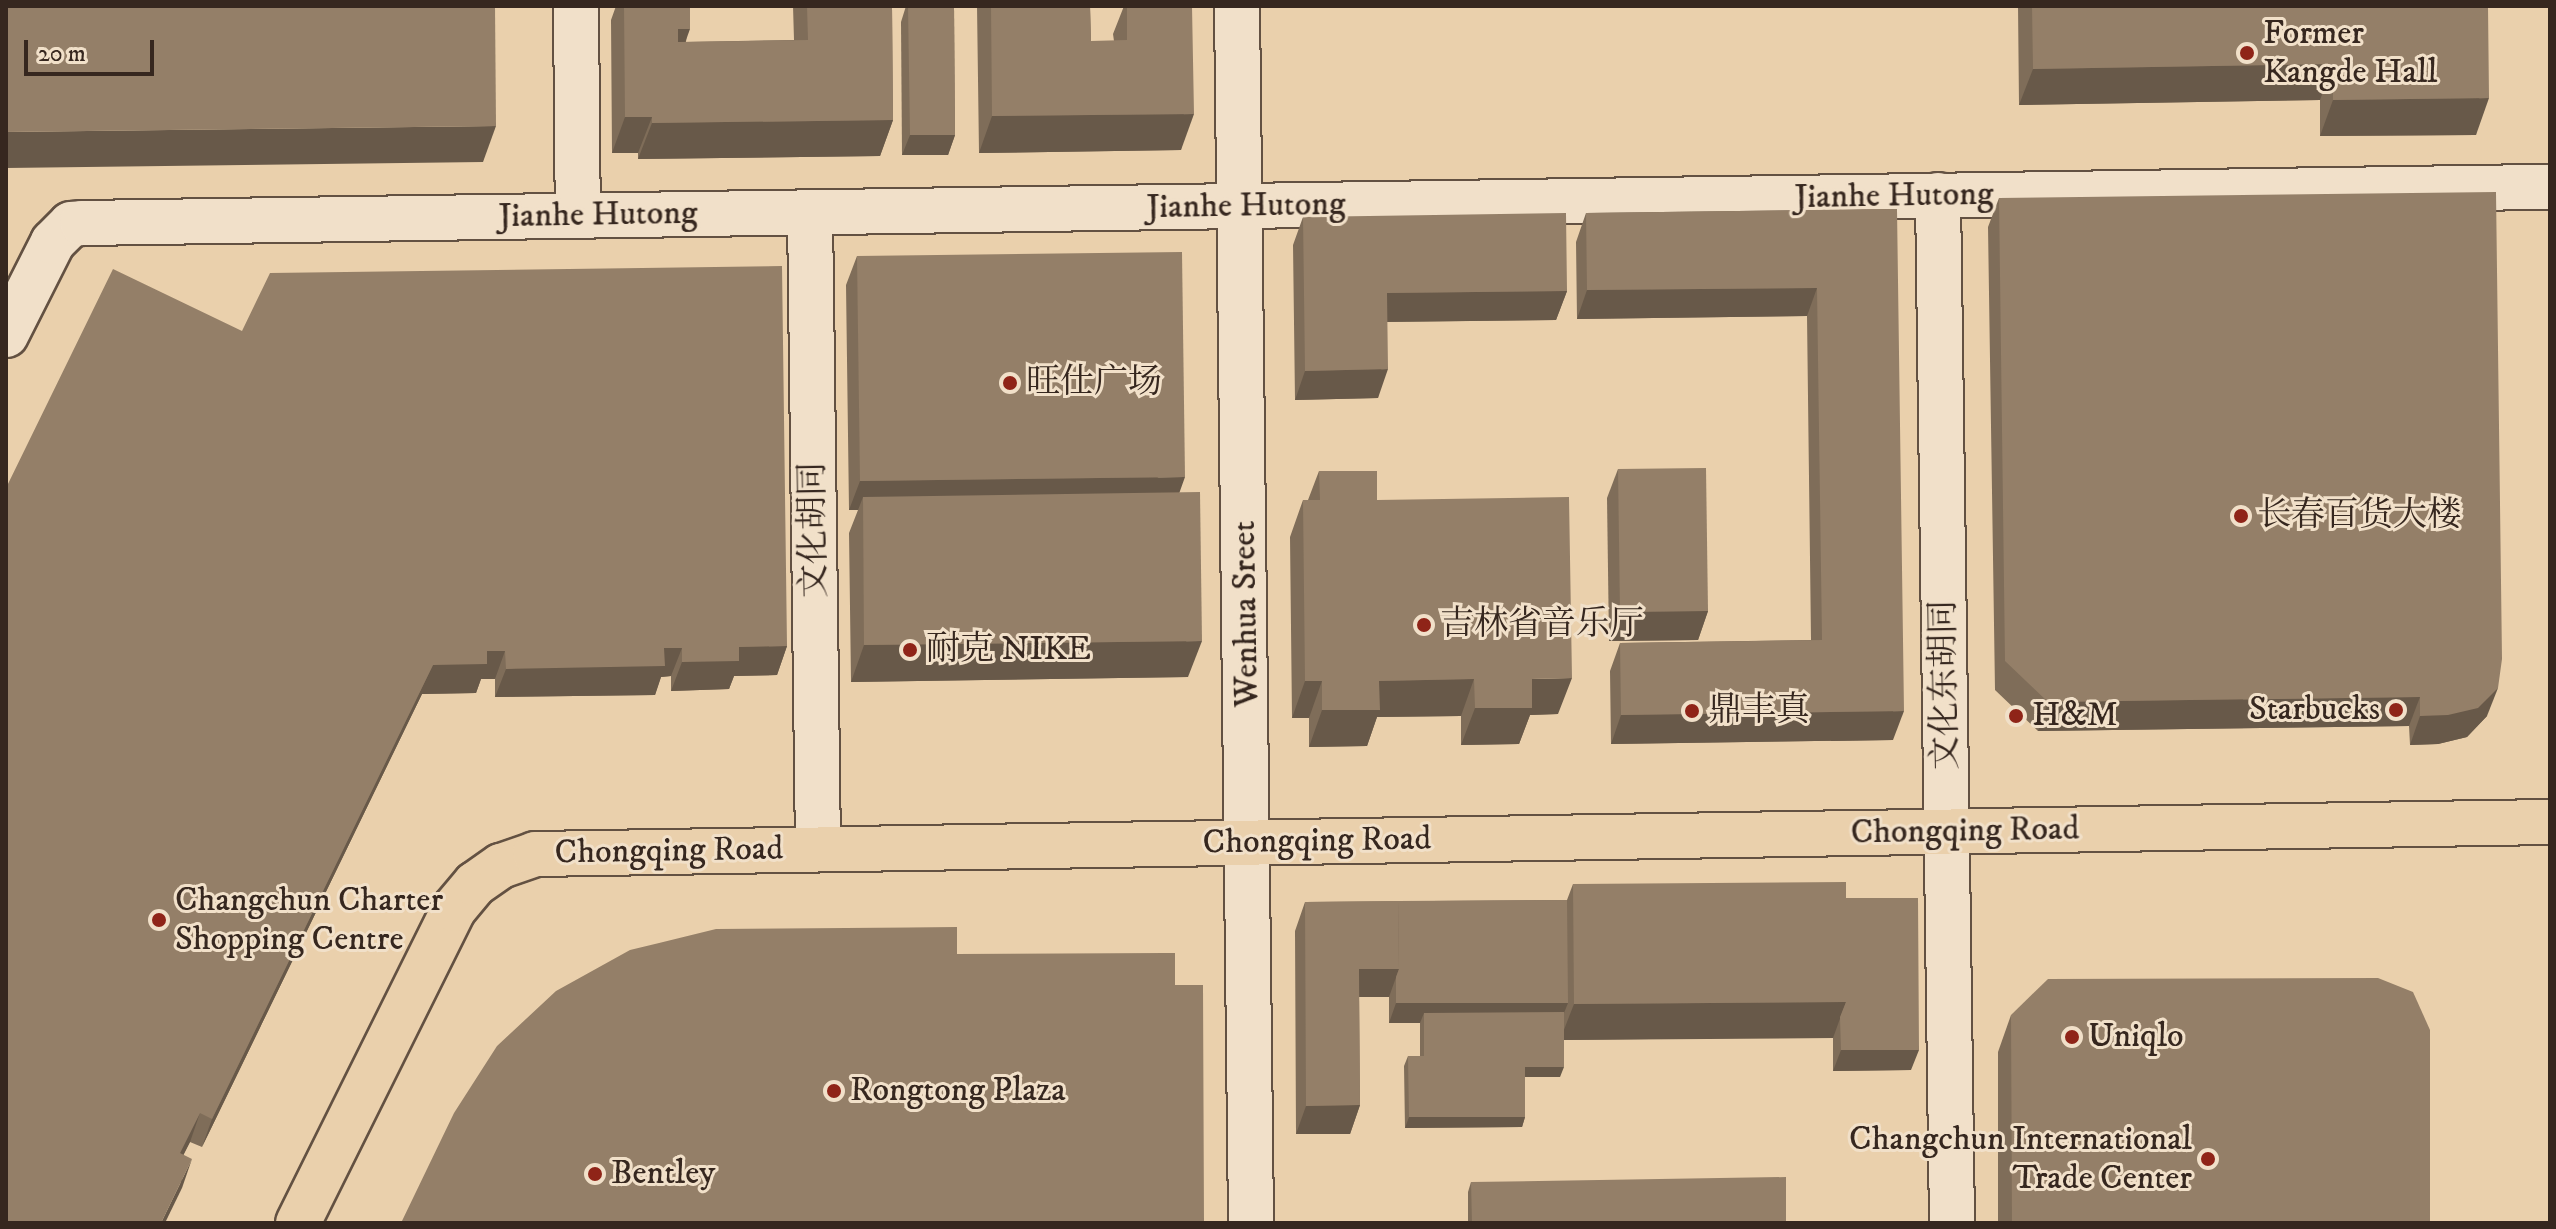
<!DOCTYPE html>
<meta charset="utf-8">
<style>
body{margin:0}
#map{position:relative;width:2556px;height:1229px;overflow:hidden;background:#ead0ac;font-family:"IM FELL DW Pica","Noto Serif SC",serif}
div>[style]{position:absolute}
.roads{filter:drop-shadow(2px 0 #635142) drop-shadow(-2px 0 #635142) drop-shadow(0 2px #635142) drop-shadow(0 -2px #635142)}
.minor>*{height:44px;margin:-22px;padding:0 22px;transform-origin:22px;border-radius:22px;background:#f1e0c9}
.major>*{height:44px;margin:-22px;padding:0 22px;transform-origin:22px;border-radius:22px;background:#ead0ac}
.wall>*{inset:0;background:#7f6d59}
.shaded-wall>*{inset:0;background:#685949}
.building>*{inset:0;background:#947f68}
.dots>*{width:22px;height:22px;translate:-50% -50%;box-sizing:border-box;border:4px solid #f1e0c9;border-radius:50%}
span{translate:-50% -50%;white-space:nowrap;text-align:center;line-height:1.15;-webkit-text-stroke:6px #f1e0c9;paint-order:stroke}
.poi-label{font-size:34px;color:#36271f}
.left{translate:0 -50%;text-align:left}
.right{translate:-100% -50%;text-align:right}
.street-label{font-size:34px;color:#36271f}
.frame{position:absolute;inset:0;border:8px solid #36271f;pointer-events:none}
.scale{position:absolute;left:24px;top:40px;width:130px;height:36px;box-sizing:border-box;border:4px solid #36271f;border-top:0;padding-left:10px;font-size:24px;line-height:28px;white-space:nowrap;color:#36271f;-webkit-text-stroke:6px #f1e0c9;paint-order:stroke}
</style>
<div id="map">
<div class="roads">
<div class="minor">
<div style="left:576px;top:6px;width:210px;rotate:89.5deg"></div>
<div style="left:1237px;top:6px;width:1217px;rotate:89.34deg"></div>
<div style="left:1938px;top:195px;width:1028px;rotate:89.22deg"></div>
<div style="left:810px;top:212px;width:636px;rotate:89.28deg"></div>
<div style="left:6px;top:335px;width:104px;rotate:-63.2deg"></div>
<div style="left:53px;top:242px;width:25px;rotate:-45deg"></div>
<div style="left:71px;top:224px;width:11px;rotate:-5deg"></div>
<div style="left:82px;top:223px;width:2468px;rotate:-0.84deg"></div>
</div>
<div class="major">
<div style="left:298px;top:1223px;width:351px;rotate:-63.6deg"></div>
<div style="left:454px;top:909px;width:33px;rotate:-50deg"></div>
<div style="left:475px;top:884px;width:32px;rotate:-35deg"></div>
<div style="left:501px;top:866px;width:36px;rotate:-19deg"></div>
<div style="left:535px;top:854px;width:2015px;rotate:-0.91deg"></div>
</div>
</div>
<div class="wall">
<div style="clip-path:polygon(616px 6px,690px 6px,686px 42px,794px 40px,793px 6px,892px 6px,893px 120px,880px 156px,638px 159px,638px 153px,612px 153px,611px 20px)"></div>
<div style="clip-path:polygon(906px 6px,954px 6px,955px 135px,948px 155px,902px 155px,901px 22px)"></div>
<div style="clip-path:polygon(977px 6px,1090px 6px,1091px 41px,1114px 41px,1113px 34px,1124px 6px,1192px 6px,1181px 150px,979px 153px)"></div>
<div style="clip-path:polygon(2018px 6px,2488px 6px,2476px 135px,2320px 136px,2320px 100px,2019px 105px)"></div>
<div style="clip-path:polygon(1999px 198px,2487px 716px,2467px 737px,2438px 744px,2410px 745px,2409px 726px,2038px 731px,1995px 690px,1988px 227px)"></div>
<div style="clip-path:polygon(1897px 209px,1893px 740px,1611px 744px,1610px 671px,1620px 643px,1811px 640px,1807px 316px,1577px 319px,1576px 242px,1586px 213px)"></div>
<div style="clip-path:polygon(1303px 217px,1567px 291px,1556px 320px,1387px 322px,1378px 398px,1295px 400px,1293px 245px)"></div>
<div style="clip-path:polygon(857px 256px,1179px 493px,1188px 677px,851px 682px,849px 533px,858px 510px,849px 510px,846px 285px)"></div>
<div style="clip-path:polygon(1618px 469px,1708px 611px,1698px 640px,1609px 641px,1607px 498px)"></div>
<div style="clip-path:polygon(1319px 471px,1377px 500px,1558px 714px,1530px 715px,1519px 744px,1461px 745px,1461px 716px,1377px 717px,1367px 746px,1309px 747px,1309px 718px,1292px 718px,1290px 537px,1303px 500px,1308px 500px)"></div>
<div style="clip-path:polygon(6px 488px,787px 646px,777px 675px,734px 676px,729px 689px,671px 691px,671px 676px,661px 677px,655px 695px,495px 697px,495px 679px,481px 679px,476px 693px,422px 694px,202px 1147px,190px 1142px,183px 1155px,182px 1188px)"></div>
<div style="clip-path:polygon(1573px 884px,1846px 898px,1911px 1070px,1833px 1071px,1833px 1037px,1564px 1040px,1560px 1077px,1525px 1077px,1525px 1117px,1522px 1127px,1405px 1128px,1404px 1066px,1408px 1056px,1420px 1056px,1420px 1023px,1389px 1023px,1389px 997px,1359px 997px,1360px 1105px,1350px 1134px,1296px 1134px,1295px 931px,1305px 902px,1567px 900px)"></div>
<div style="clip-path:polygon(2011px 1015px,2430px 1223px,1998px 1223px,1998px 1052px)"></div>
<div style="clip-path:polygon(1471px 1182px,1786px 1223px,1468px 1223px,1468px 1192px)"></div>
</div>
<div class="shaded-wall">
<div style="clip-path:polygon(678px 29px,690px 29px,677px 65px)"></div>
<div style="clip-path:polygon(2333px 64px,2320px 100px,2019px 105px,2033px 69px)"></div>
<div style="clip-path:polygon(2489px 98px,2476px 135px,2320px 136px,2333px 100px)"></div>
<div style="clip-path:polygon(1194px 114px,1181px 150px,979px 153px,992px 116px)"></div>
<div style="clip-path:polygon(625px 117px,652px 117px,638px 153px,612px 153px)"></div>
<div style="clip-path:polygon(893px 120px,880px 156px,638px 159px,652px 123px)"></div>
<div style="clip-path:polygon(496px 126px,483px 162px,6px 168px,6px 132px)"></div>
<div style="clip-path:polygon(910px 135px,955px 135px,948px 155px,902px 155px)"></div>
<div style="clip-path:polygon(1817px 288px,1807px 316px,1577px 319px,1587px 290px)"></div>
<div style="clip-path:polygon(1567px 291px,1556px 320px,1376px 322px,1387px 293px)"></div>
<div style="clip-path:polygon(1388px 369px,1378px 398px,1295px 400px,1305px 371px)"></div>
<div style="clip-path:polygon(1185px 477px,1175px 505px,863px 497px,858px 510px,849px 510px,860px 481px)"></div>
<div style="clip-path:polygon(1708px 611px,1698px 640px,1609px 641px,1620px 612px)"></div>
<div style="clip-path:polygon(1202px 641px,1188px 677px,851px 682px,864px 645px)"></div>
<div style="clip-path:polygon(787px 646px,777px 675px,734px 676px,729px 689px,671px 691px,682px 662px,739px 647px)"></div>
<div style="clip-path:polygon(664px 648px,682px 648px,671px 676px,661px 677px,655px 695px,495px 697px,506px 669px)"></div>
<div style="clip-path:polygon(487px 651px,505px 651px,495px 679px,481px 679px,476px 693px,422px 694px,202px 1147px,212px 1119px,433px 665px)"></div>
<div style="clip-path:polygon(1572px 678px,1558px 714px,1530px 715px,1519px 744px,1461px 745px,1475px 708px,1532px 679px)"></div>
<div style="clip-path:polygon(1474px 679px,1461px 716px,1377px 717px,1367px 746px,1309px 747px,1322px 710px,1379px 681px)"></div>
<div style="clip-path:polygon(1305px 681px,1322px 681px,1309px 718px,1292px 718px)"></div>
<div style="clip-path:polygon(2498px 688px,2487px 716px,2467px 737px,2438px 744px,2410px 745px,2420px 716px)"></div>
<div style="clip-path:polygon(2420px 697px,2409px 726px,2038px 731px,2048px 702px)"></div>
<div style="clip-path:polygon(1904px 711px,1893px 740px,1611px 744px,1621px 715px)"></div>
<div style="clip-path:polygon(1359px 969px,1399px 969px,1389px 997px,1349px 997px)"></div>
<div style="clip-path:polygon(1846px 1002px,1833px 1038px,1560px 1040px,1574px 1004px)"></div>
<div style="clip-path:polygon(1396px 1003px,1568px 1003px,1560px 1023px,1424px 1013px,1420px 1023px,1389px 1023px)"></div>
<div style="clip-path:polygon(1841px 1050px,1919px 1050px,1911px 1070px,1833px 1071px)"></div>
<div style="clip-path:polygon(1525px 1067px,1564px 1067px,1560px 1077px,1521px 1077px)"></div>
<div style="clip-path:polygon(1360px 1105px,1350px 1134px,1296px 1134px,1306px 1106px)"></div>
<div style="clip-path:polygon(200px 1113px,190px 1142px,170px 1182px,180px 1153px)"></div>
<div style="clip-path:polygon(1409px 1117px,1525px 1117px,1522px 1127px,1405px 1128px)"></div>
<div style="clip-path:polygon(192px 1159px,182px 1188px,165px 1223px,161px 1223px)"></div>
</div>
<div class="building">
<div style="clip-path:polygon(6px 6px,495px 6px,496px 126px,6px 132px)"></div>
<div style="clip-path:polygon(624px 6px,690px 6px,690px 29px,678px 29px,678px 42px,808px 40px,807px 6px,892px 6px,893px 120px,652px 123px,652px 117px,625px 117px)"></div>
<div style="clip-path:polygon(908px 6px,954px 6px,955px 135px,910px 135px)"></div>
<div style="clip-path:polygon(991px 6px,1090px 6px,1091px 41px,1127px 40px,1127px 6px,1192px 6px,1194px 114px,992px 116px)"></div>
<div style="clip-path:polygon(2032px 6px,2488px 6px,2489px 98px,2333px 100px,2333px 64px,2033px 69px)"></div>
<div style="clip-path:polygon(2496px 192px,2502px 659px,2498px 688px,2478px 708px,2448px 715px,2420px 716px,2420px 697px,2048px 702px,2005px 661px,1999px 198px)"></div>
<div style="clip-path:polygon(1897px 209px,1904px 711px,1621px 715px,1620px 643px,1822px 640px,1817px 288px,1587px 290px,1586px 213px)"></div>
<div style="clip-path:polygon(1566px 213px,1567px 291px,1387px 293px,1388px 369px,1305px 371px,1303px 217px)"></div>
<div style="clip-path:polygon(1182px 252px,1185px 477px,860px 481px,857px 256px)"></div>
<div style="clip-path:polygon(782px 266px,787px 646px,739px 647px,739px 661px,682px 662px,682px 648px,664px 648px,665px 666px,506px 669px,505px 651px,487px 651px,487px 664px,433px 665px,212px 1119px,200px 1113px,180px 1153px,192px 1159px,161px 1223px,6px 1223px,6px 488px,113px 269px,242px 331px,270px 273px)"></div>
<div style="clip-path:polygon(1706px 468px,1708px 611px,1620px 612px,1618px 469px)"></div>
<div style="clip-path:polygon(1319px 471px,1377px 471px,1377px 500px,1569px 497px,1572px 678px,1532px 679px,1532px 708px,1475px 708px,1474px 679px,1379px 681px,1380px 710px,1322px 710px,1322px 681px,1305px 681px,1303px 500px,1320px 500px)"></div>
<div style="clip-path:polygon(1200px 492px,1202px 641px,864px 645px,863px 497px)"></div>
<div style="clip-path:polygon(1846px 882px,1846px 1002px,1574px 1004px,1573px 884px)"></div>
<div style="clip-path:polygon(1846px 898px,1918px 898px,1919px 1050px,1841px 1050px,1840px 1017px,1846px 1002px)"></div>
<div style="clip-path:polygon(1567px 900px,1568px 1003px,1396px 1003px,1396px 977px,1399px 969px,1398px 901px)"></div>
<div style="clip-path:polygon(1398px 901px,1399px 969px,1359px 969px,1360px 1105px,1306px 1106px,1305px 902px)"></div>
<div style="clip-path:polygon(957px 927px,957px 954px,1175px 953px,1175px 985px,1203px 985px,1204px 1223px,401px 1223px,454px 1113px,497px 1046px,556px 991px,630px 950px,716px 929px)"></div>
<div style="clip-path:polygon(2378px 978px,2413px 992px,2430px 1030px,2430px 1223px,2012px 1223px,2011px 1015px,2048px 979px)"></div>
<div style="clip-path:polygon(1564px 1012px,1564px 1067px,1525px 1067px,1525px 1117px,1409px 1117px,1408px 1056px,1424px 1056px,1424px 1013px)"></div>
<div style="clip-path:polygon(1786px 1177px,1786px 1223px,1472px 1223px,1471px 1182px)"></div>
</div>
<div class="dots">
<div style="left:2247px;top:53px;background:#8f2418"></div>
<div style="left:1010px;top:383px;background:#8f2418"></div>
<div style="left:2241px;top:516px;background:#8f2418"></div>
<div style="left:1424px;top:625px;background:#8f2418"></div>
<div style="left:910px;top:650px;background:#8f2418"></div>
<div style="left:2396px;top:710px;background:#8f2418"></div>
<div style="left:1692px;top:711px;background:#8f2418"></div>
<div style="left:2016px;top:716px;background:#8f2418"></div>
<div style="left:159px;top:920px;background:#8f2418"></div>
<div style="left:2072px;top:1037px;background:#8f2418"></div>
<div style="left:834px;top:1091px;background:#8f2418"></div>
<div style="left:2208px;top:1159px;background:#8f2418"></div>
<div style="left:595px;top:1174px;background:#8f2418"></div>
</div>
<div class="poi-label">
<span class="left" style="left:2263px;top:53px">Former<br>Kangde Hall</span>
<span class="left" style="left:1026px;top:383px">旺仕广场</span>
<span class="left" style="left:2257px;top:516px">长春百货大楼</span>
<span class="left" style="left:1440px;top:625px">吉林省音乐厅</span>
<span class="left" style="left:926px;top:650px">耐克 NIKE</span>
<span class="right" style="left:2380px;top:710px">Starbucks</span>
<span class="left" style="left:1708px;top:711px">鼎丰真</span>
<span class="left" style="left:2032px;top:716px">H&amp;M</span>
<span class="left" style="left:175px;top:920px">Changchun Charter<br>Shopping Centre</span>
<span class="left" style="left:2088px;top:1037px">Uniqlo</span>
<span class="left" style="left:850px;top:1091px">Rongtong Plaza</span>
<span class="right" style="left:2192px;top:1159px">Changchun International<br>Trade Center</span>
<span class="left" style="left:611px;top:1174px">Bentley</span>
</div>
<div class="street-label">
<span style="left:1894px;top:196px;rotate:-1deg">Jianhe Hutong</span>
<span style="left:1246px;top:206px;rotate:-1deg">Jianhe Hutong</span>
<span style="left:598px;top:215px;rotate:-1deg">Jianhe Hutong</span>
<span style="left:814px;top:530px;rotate:-91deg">文化胡同</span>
<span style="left:1246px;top:614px;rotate:-91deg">Wenhua Sreet</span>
<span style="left:1945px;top:685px;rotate:-91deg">文化东胡同</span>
<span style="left:1965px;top:831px;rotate:-1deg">Chongqing Road</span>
<span style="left:1317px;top:841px;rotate:-1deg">Chongqing Road</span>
<span style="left:669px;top:851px;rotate:-1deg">Chongqing Road</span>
</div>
<div class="frame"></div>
<div class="scale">20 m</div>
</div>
